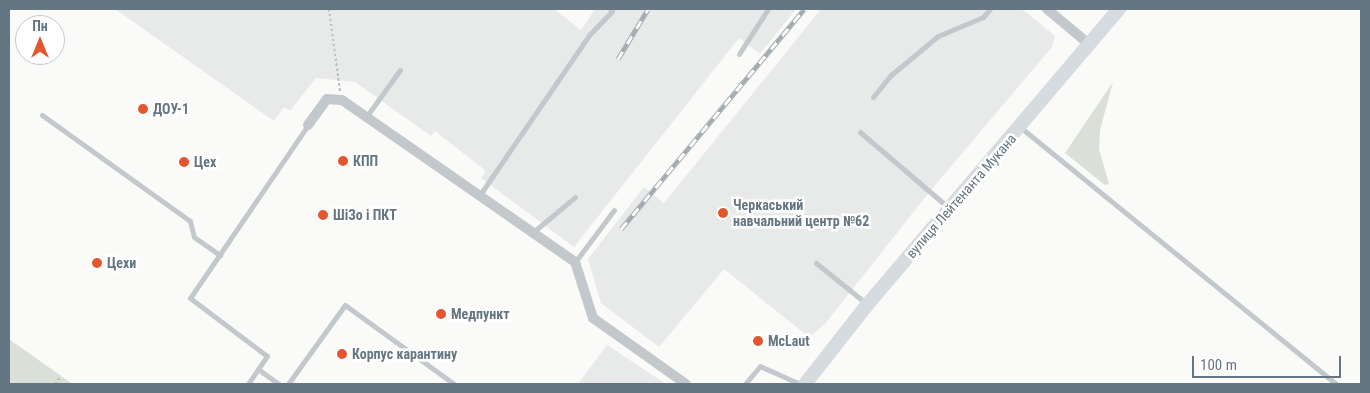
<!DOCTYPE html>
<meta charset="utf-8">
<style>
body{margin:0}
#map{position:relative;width:1370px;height:393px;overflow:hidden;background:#fafaf8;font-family:"Roboto Condensed",sans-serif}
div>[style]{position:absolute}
.built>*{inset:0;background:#e8e9e9}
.green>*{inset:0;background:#dadfd7}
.path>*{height:2px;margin-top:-1px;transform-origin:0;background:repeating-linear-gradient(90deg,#bbbfc2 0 2.5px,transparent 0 5px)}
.service>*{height:5px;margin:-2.5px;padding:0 2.5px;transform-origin:2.5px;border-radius:2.5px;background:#c3c8cc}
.minor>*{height:10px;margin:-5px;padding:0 5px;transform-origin:5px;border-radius:5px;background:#c3c8cc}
.secondary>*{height:14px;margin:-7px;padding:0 7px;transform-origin:7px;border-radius:7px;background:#d6dbdf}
.rail>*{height:5px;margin-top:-2.5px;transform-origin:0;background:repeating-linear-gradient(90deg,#fff 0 9px,#a2aab0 0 18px);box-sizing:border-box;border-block:1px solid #a2aab0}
.dots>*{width:14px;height:14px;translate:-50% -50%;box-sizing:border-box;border:2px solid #fff;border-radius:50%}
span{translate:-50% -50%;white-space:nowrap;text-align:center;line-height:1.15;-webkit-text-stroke:5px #fff;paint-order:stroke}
.poi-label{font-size:14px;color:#657683;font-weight:700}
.left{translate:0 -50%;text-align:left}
.street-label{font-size:14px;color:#657683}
.frame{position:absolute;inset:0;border:10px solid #657683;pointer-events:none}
.north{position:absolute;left:15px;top:15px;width:50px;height:50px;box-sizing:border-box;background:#fff;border:1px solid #c1c8cd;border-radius:50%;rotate:0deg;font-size:14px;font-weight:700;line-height:20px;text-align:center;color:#657683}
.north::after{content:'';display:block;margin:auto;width:18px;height:22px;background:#e4572e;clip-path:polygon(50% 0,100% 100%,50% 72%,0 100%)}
.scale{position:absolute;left:1192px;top:356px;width:149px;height:22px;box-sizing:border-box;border:2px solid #657683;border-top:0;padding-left:6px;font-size:15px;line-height:18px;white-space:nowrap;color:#657683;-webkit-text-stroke:4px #fff;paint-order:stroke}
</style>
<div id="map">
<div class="built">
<div style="clip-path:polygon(115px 9px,554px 9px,581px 30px,595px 9px,796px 9px,760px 54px,739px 38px,574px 247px,481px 178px,486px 171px,435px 131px,431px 136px,355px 82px,316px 78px,290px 111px,284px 107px,274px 121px)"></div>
<div style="clip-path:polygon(821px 9px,1022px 9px,1055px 36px,1052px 47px,931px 190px,824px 325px,809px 337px,724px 269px,659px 347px,601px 303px,588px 259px,644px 187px,664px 203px)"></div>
<div style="clip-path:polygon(607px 345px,666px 384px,578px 384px)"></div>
</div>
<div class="green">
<div style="clip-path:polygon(1113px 82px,1100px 130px,1099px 149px,1109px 184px,1105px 185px,1065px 153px)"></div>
<div style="clip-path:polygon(9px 339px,61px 376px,72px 384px,9px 384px)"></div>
</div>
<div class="path">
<div style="left:329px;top:9px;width:83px;rotate:82.4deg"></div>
<div style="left:55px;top:384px;width:10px;rotate:-53deg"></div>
</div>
<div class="service">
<div style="left:739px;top:54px;width:54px;rotate:-57.2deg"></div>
<div style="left:873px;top:97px;width:28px;rotate:-51deg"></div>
<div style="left:891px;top:75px;width:61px;rotate:-39.7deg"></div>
<div style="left:938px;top:36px;width:49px;rotate:-22.9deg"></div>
<div style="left:983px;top:17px;width:11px;rotate:-49deg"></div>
<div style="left:42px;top:115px;width:182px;rotate:35.6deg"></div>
<div style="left:190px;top:221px;width:16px;rotate:76deg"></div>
<div style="left:194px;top:237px;width:32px;rotate:35deg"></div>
<div style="left:366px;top:117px;width:58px;rotate:-54.1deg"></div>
<div style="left:1020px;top:127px;width:407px;rotate:39.1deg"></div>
<div style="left:860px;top:132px;width:117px;rotate:40.5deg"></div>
<div style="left:479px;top:196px;width:196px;rotate:-55.6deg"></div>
<div style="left:590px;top:34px;width:32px;rotate:-46deg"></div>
<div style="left:612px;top:11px;width:3px;rotate:-135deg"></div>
<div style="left:532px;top:233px;width:56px;rotate:-39.9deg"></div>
<div style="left:575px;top:262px;width:65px;rotate:-53.1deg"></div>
<div style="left:816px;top:263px;width:65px;rotate:38.8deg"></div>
<div style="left:258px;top:369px;width:26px;rotate:36deg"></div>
<div style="left:248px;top:384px;width:34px;rotate:-56deg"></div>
<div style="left:267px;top:356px;width:96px;rotate:-143deg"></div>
<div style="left:190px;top:298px;width:209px;rotate:-55.7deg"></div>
<div style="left:288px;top:384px;width:97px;rotate:-54.2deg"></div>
<div style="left:345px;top:305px;width:135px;rotate:35.9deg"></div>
<div style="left:745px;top:384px;width:23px;rotate:-50deg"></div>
<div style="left:760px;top:366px;width:44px;rotate:24.2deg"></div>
</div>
<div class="minor">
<div style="left:1047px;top:9px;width:56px;rotate:39.9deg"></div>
<div style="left:308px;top:125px;width:32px;rotate:-54deg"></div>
<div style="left:327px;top:99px;width:15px;rotate:4deg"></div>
<div style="left:342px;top:100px;width:284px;rotate:34.8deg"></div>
<div style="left:575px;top:262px;width:59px;rotate:72.2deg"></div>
<div style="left:593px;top:318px;width:114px;rotate:35.4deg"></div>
</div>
<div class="secondary">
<div style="left:805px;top:384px;width:100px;rotate:-51.9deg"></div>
<div style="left:867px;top:305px;width:389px;rotate:-49.6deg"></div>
</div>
<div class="rail">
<div style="left:618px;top:59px;width:58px;rotate:-59deg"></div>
<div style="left:621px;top:229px;width:286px;rotate:-50.2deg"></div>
</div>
<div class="dots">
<div style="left:143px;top:109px;background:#e4572e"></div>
<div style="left:343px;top:161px;background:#e4572e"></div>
<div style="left:184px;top:162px;background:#e4572e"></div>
<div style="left:723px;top:213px;background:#e4572e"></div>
<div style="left:323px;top:215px;background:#e4572e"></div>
<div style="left:97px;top:263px;background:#e4572e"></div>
<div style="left:441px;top:314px;background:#e4572e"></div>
<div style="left:758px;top:341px;background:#e4572e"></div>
<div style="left:342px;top:354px;background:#e4572e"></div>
</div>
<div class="poi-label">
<span class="left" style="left:153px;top:109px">ДОУ-1</span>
<span class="left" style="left:353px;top:161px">КПП</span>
<span class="left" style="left:194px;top:162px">Цех</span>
<span class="left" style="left:733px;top:213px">Черкаський<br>навчальний центр №62</span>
<span class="left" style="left:333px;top:215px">ШіЗо і ПКТ</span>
<span class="left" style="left:107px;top:263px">Цехи</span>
<span class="left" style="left:451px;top:314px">Медпункт</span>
<span class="left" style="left:768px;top:341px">McLaut</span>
<span class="left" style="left:352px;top:354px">Корпус карантину</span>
</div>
<div class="street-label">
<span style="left:961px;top:196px;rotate:-49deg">вулиця Лейтенанта Мукана</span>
</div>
<div class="frame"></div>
<div class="north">Пн</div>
<div class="scale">100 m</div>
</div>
